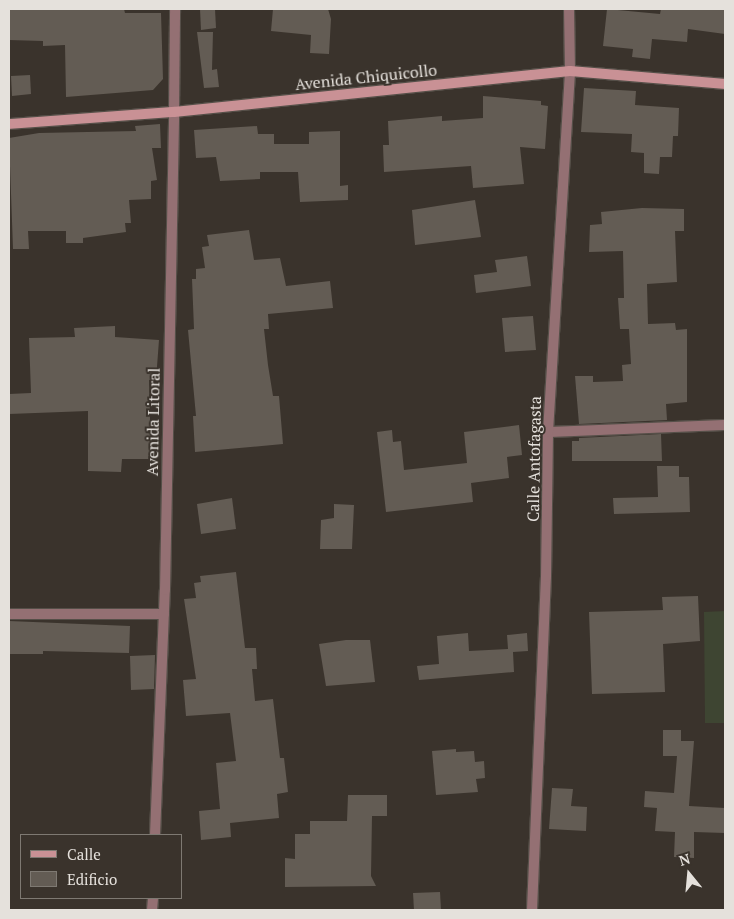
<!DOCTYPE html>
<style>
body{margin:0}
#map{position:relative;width:734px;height:919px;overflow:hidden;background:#3a332c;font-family:"PT Serif",serif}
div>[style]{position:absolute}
.green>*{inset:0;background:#3e4532}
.building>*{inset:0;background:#635c54}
.roads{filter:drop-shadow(1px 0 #554f48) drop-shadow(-1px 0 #554f48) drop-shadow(0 1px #554f48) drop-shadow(0 -1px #554f48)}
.service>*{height:10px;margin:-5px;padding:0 5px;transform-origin:5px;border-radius:5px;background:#947073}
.minor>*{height:10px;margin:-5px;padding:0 5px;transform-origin:5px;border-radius:5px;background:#947073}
.tertiary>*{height:10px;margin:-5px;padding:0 5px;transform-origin:5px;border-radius:5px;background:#947073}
.secondary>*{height:10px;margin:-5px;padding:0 5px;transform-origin:5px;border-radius:5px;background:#c99195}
span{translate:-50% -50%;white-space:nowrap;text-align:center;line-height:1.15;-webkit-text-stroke:4px #3a332c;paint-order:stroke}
.street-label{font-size:16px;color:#e5e1dc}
.frame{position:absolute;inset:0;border:10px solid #e5e1dc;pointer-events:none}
.legend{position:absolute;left:20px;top:834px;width:162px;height:65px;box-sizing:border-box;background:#3a332c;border:1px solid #7e7972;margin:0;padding:6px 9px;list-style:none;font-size:15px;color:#e5e1dc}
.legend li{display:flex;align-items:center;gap:10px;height:25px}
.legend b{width:25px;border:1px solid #7e7972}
.north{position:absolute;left:664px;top:849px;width:50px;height:50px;-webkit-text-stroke:4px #3a332c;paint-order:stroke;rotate:343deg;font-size:14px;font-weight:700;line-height:20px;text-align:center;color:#e5e1dc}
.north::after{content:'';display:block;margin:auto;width:18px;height:22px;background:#e5e1dc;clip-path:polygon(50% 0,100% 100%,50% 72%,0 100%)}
</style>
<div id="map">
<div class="green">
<div style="clip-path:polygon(725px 611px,725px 723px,705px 723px,704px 612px)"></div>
</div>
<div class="building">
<div style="clip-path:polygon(9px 9px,124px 9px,125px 13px,161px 13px,163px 79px,153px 90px,66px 97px,65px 45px,43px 46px,43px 41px,9px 40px)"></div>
<div style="clip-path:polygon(200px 9px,215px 9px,216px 28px,201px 30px)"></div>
<div style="clip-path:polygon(273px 9px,328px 9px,331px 19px,329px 54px,310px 53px,311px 35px,271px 31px)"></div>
<div style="clip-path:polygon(607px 9px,660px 14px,661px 9px,725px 9px,725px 34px,688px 29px,687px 42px,652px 39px,650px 59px,632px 57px,633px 49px,603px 46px)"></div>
<div style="clip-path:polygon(197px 32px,213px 32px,212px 70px,217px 69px,219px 87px,204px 88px)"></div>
<div style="clip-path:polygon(30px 75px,31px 94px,12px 96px,11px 76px)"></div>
<div style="clip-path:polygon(584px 88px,636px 91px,635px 105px,679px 108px,678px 136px,673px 136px,672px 157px,660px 157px,659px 174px,644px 173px,644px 153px,631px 152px,632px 134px,581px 132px)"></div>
<div style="clip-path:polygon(483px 96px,541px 101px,541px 105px,548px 106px,545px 149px,520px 147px,524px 184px,473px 188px,471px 166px,384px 172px,383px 145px,389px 145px,388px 121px,442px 116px,442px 121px,483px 118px)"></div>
<div style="clip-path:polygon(160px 124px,161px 148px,152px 148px,157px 180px,151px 181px,151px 199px,129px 200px,131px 223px,125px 223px,126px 232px,83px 238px,83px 243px,66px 243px,66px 231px,28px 231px,29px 249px,13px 249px,9px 138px,39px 133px,136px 131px,135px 126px)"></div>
<div style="clip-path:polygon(257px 126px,258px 134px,274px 134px,274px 144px,309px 144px,309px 132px,340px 131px,340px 186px,348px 185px,348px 200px,300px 202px,298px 172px,260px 172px,260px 179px,220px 181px,216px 157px,196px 158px,194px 130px)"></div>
<div style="clip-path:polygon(475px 200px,481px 237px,415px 245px,412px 210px)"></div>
<div style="clip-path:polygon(642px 208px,684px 209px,684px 231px,675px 231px,677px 282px,647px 284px,648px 324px,675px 323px,676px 330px,687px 329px,687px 402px,666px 404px,667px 420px,579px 424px,575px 376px,593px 376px,593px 382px,623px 381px,622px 365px,631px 364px,629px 329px,620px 329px,618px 298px,624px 298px,623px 251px,589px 252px,590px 225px,602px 224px,601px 212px)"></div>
<div style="clip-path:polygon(249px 230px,254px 260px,280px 258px,286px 286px,330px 281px,333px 308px,268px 314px,269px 329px,264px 329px,268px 365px,273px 396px,279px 396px,283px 444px,195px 452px,193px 416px,196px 416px,188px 330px,194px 329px,192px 279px,196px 279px,196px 269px,205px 268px,202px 247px,209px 246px,207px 235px)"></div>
<div style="clip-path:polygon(527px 256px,531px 286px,476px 293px,474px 275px,497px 272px,495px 260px)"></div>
<div style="clip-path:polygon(533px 316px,536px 350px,505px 352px,502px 318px)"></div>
<div style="clip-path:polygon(115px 326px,115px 337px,159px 340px,156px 380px,149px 380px,150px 420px,154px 420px,155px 459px,122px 459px,121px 472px,88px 471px,88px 411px,9px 414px,9px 394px,31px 393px,29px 338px,75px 337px,74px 328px)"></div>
<div style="clip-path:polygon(519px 425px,522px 455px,507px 457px,509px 478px,471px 483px,473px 502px,386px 512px,377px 432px,392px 430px,393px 442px,401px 441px,404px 470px,467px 463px,464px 432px)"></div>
<div style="clip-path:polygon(661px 434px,662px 461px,572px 461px,572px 441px,579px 441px,579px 438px)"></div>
<div style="clip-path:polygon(657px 466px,679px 466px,679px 477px,689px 477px,690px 512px,614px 514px,613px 498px,658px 497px)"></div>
<div style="clip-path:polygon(232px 498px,236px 529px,201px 534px,197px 504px)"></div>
<div style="clip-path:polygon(334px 504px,354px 505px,352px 549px,320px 549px,321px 520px,334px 518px)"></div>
<div style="clip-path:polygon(236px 572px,245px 648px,256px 648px,257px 669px,252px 669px,255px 701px,273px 699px,280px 758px,284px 758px,288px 792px,277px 794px,279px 818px,230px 823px,231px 837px,201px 840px,199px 811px,220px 809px,216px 763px,236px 761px,230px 713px,186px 716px,183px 680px,196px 679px,184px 599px,196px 598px,194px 583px,201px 582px,200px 576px)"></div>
<div style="clip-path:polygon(698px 596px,700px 641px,663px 644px,665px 692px,592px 694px,589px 612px,663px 610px,662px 597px)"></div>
<div style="clip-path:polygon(9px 621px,130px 626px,129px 653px,43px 651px,43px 654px,9px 654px)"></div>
<div style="clip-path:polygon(468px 633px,469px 651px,508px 649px,507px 635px,527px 633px,528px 651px,513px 652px,514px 672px,419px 680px,417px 666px,439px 664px,437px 636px)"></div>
<div style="clip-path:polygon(346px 640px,370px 640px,375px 682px,326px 686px,319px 644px)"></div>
<div style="clip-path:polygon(155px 655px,154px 689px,131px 690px,130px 656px)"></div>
<div style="clip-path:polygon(663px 730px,681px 730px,681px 741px,694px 741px,689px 806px,725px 808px,725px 833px,694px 832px,694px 858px,674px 857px,675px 832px,655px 831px,657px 808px,644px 807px,645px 791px,674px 793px,677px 756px,663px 756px)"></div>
<div style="clip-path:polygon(456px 749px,456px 752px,474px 751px,475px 762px,484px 761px,485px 778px,476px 779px,478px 792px,436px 795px,432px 751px)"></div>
<div style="clip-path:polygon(552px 788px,573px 789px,571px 806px,587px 807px,586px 831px,549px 829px)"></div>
<div style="clip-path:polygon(348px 795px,387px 795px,387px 816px,372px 816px,371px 876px,376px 886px,285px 887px,285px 858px,295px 859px,295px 834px,310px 834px,310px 821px,347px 821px)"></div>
<div style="clip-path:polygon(440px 892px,441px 910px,414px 910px,413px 893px)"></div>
</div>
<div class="roads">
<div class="service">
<div style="left:9px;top:614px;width:155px"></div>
</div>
<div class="minor">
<div style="left:174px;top:112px;width:103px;rotate:-89.4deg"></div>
<div style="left:548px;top:432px;width:177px;rotate:-2.3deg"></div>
<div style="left:532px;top:910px;width:333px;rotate:-87.6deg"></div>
<div style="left:546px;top:577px;width:145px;rotate:-89.2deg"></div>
<div style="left:548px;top:432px;width:362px;rotate:-86.5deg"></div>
<div style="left:570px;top:71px;width:62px;rotate:-90.9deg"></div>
</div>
<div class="tertiary">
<div style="left:155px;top:835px;width:245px;rotate:-87.7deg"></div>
<div style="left:165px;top:590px;width:478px;rotate:-88.9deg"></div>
<div style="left:152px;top:910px;width:12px;rotate:-85deg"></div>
</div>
<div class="secondary">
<div style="left:9px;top:124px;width:165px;rotate:-4.2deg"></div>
<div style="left:174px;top:112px;width:398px;rotate:-5.9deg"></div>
<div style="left:570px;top:71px;width:156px;rotate:4.8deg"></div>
</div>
</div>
<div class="street-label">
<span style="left:366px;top:77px;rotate:-6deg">Avenida Chiquicollo</span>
<span style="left:153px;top:422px;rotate:-89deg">Avenida Litoral</span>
<span style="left:534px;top:459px;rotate:-89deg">Calle Antofagasta</span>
</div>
<div class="frame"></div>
<ul class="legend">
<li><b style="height:6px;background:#c99195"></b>Calle</li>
<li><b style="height:14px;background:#635c54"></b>Edificio</li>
</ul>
<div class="north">N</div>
</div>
